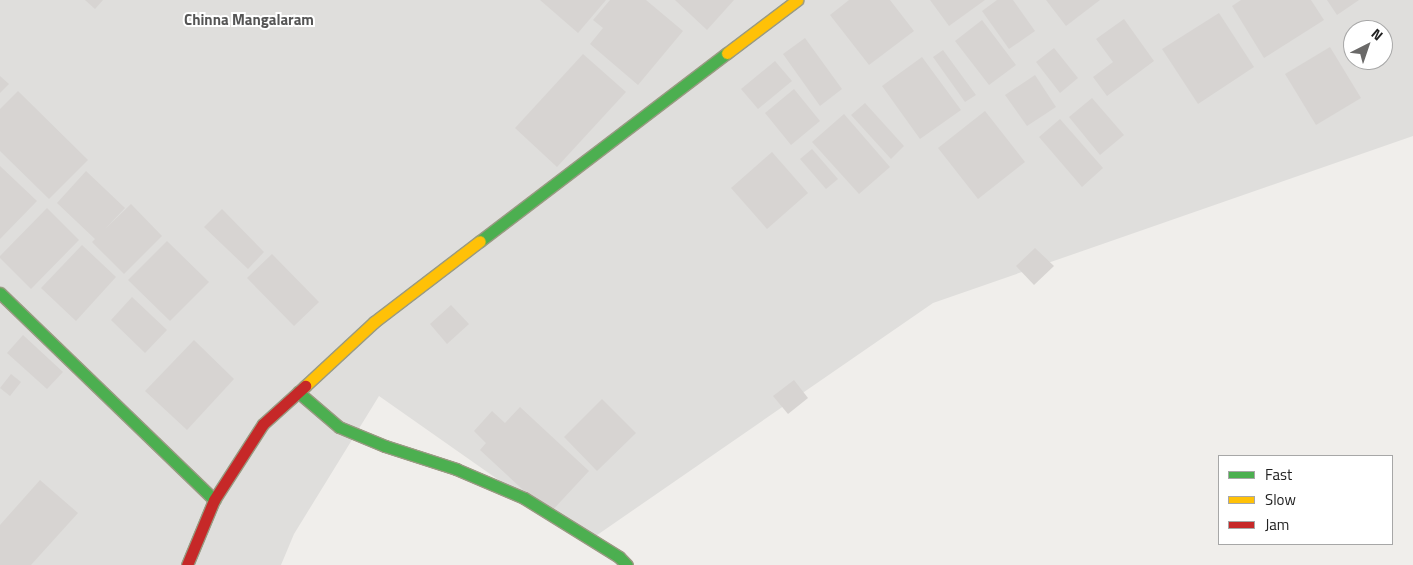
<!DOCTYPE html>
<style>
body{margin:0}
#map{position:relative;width:1413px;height:565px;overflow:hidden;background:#f0eeeb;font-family:"Titillium Web",sans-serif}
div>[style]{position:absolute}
.residential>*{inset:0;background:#dfdedc}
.building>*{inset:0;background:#d7d4d2}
.roads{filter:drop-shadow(1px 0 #999a82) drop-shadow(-1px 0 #999a82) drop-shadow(0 1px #999a82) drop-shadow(0 -1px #999a82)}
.fast>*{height:11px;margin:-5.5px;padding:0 5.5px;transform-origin:5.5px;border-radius:5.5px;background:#4caf50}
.slow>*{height:11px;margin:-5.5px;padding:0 5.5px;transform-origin:5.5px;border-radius:5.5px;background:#ffc107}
.jam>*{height:11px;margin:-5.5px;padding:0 5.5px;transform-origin:5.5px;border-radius:5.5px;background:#c62828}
span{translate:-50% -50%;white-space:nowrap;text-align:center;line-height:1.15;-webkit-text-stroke:4px #fff;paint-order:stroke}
.quarter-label{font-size:15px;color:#555;font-weight:700}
.legend{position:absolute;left:1218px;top:455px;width:175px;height:90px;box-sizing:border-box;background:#fff;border:1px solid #a7a7a7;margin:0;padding:6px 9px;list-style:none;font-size:15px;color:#222}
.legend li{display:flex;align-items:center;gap:10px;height:25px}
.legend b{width:25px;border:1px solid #a7a7a7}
.north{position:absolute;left:1343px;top:20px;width:50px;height:50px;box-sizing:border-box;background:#fff;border:1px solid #a7a7a7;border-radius:50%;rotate:41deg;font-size:14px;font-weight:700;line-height:20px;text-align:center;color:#222}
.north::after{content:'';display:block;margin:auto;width:18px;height:22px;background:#6a6968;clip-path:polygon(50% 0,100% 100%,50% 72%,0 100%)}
</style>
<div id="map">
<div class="residential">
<div style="clip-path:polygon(evenodd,0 0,1413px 0,1413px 136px,933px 303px,587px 542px,379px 396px,294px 534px,281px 565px,0 565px,0 0,1353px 30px,1383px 30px,1383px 60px,1353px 60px,1353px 30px)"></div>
</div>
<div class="building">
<div style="clip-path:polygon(85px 0,103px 0,95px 9px)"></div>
<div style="clip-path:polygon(540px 0,606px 0,578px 33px)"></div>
<div style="clip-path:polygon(610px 0,646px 0,683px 31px,638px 85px,590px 44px,603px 28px,593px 20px)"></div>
<div style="clip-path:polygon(675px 0,734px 0,707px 30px)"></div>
<div style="clip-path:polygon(849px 0,890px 0,914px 31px,869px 65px,830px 15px)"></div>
<div style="clip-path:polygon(930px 0,985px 0,949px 26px)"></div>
<div style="clip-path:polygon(997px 0,1013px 0,1035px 31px,1009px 49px,982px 11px)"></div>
<div style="clip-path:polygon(1046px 0,1100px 0,1066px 26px)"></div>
<div style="clip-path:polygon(1241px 0,1311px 0,1324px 20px,1264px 58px,1232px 6px)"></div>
<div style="clip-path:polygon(1327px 0,1359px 0,1337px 15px)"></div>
<div style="clip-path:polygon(1219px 13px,1254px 67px,1198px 104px,1162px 49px)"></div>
<div style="clip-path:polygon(1124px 19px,1154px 61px,1107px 96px,1093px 77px,1113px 62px,1096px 39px)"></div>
<div style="clip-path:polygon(982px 20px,1016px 65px,989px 85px,955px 41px)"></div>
<div style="clip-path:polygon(805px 38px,842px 89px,820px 106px,783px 54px)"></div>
<div style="clip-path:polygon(1330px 47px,1361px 98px,1316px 125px,1285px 74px)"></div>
<div style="clip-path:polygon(1054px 48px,1078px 78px,1060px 93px,1036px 62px)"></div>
<div style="clip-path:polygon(943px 50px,976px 95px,965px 102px,933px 57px)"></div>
<div style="clip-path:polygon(583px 54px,626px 92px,557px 167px,515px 128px)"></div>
<div style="clip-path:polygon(922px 57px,961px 110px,920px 139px,882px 86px)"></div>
<div style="clip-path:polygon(775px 61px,792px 81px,758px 109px,741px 89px)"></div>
<div style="clip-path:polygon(1035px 75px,1056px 107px,1027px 126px,1005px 95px)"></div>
<div style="clip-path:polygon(0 76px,9px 84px,0 93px)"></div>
<div style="clip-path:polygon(794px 89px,820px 121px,791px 145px,765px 113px)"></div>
<div style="clip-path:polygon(18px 91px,88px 160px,49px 199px,0 151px,0 109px)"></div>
<div style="clip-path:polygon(1092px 98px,1124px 135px,1100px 155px,1069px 117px)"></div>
<div style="clip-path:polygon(865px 103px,904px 146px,891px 159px,851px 115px)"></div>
<div style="clip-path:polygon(985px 111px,1025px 162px,978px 199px,938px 148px)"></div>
<div style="clip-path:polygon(844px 114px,890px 167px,859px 194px,812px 142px)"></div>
<div style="clip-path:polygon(1060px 119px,1103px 168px,1082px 187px,1039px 137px)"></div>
<div style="clip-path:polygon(812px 149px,838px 179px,826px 189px,800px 159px)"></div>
<div style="clip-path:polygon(772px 152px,808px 193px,767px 229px,731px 188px)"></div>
<div style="clip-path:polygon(0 166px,37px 201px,0 239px)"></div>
<div style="clip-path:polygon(86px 171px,125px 208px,105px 229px,131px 204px,162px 236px,124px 274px,92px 242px,95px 239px,57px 203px)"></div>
<div style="clip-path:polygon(47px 208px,79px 240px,31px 289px,0 258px,0 256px)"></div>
<div style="clip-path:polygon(222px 209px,264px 252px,248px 269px,204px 227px)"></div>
<div style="clip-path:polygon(167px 241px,209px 282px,170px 321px,128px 280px)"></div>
<div style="clip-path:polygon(82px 245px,116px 277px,76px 321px,41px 288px)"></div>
<div style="clip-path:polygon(1035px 248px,1054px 266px,1034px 285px,1016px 266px)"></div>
<div style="clip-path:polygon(272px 254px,319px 302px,294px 326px,247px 278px)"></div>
<div style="clip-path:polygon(132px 297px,167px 330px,145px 353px,111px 320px)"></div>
<div style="clip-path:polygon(451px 305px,469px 324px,447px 344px,430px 324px)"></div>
<div style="clip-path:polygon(23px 335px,63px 372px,47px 389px,7px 353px)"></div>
<div style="clip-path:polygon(194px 340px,234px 379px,187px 430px,145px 391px)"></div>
<div style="clip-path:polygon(11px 374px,21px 382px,10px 396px,0 388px)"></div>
<div style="clip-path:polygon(794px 380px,808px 398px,788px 414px,773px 396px)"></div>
<div style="clip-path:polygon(602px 399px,636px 433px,597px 471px,564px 437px)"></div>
<div style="clip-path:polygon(520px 407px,589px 471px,549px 514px,480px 450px,486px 443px,474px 431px,492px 411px,505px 423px)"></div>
<div style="clip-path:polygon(40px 480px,78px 513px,31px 565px,0 565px,0 525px)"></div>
</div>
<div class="roads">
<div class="fast">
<div style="left:480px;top:241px;width:310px;rotate:-37.3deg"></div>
<div style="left:0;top:293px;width:298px;rotate:44deg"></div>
<div style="left:298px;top:392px;width:54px;rotate:40.5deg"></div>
<div style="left:339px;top:427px;width:50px;rotate:22.4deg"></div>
<div style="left:385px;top:446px;width:75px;rotate:17.9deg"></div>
<div style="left:456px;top:469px;width:74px;rotate:23.1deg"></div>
<div style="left:524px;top:498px;width:112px;rotate:31.8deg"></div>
<div style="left:619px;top:557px;width:11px;rotate:45deg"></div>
</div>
<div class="slow">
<div style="left:727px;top:53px;width:88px;rotate:-37.1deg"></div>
<div style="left:305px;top:386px;width:94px;rotate:-42.8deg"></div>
<div style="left:374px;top:322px;width:133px;rotate:-37.4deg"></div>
</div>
<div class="jam">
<div style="left:187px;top:565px;width:70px;rotate:-67.4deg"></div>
<div style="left:214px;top:500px;width:90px;rotate:-57.2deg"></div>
<div style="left:263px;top:424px;width:57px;rotate:-42.1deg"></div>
</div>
</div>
<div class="quarter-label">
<span style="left:249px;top:20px">Chinna Mangalaram</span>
</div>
<ul class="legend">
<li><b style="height:6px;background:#4caf50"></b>Fast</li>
<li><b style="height:6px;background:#ffc107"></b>Slow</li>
<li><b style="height:6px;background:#c62828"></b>Jam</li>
</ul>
<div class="north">N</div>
</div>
